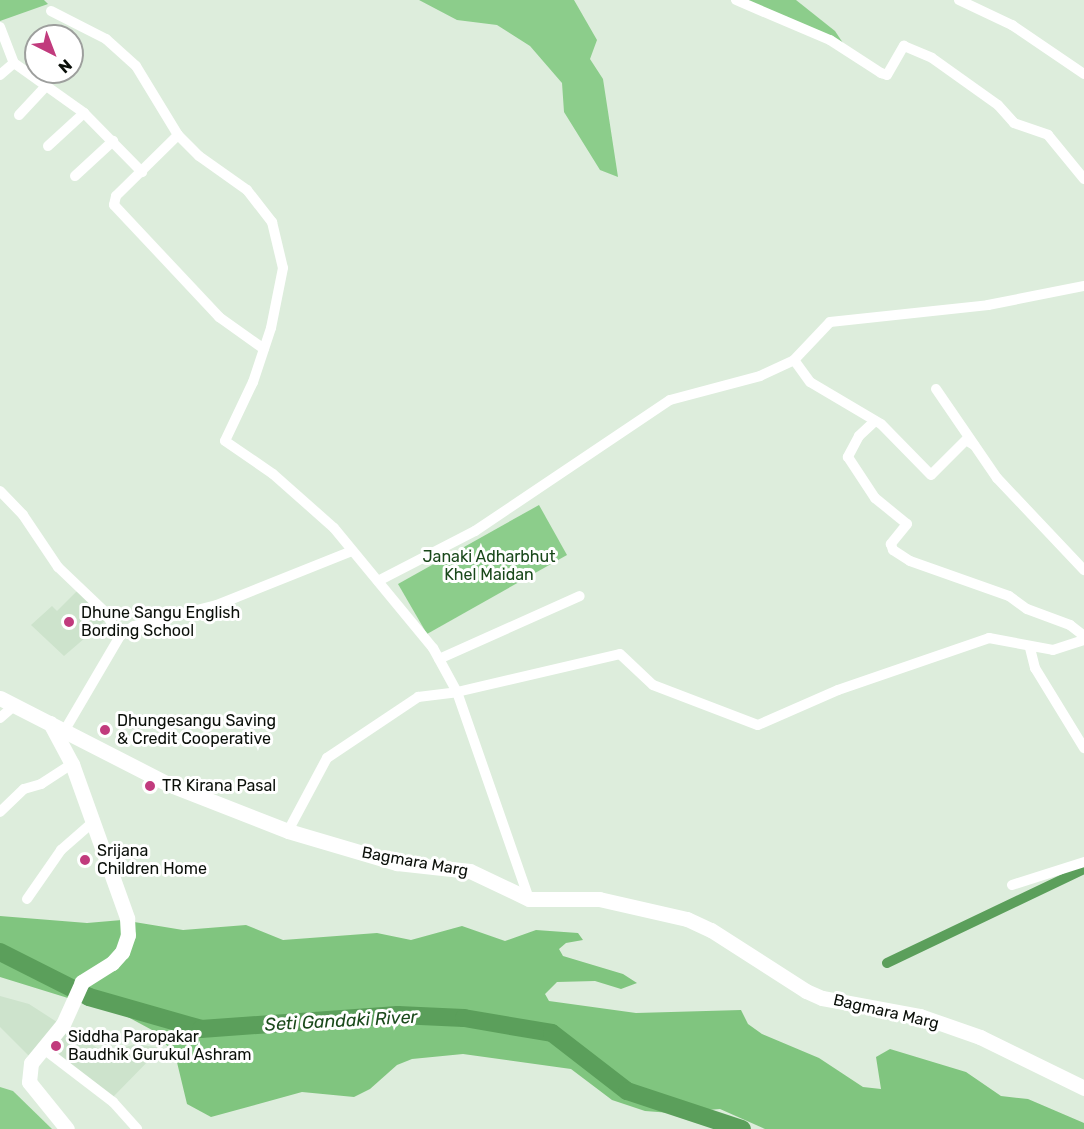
<!DOCTYPE html>
<style>
body{margin:0}
#map{position:relative;width:1084px;height:1129px;overflow:hidden;background:#ddeddc;font-family:Rubik,sans-serif}
div>[style]{position:absolute}
.built>*{inset:0;background:#cde3cc}
.green>*{inset:0;background:#8ccd8b}
.forest>*{inset:0;background:#80c57f}
.canal>*{height:10px;margin:-5px;padding:0 5px;transform-origin:5px;border-radius:5px;background:#5b9f5b}
.river>*{height:18px;margin:-9px;padding:0 9px;transform-origin:9px;border-radius:9px;background:#5b9f5b}
.street>*{height:10px;margin:-5px;padding:0 5px;transform-origin:5px;border-radius:5px;background:#fff}
.secondary>*{height:15px;margin:-7.5px;padding:0 7.5px;transform-origin:7.5px;border-radius:7.5px;background:#fff}
.dots>*{width:16px;height:16px;translate:-50% -50%;box-sizing:border-box;border:3px solid #fff;border-radius:50%}
span{translate:-50% -50%;white-space:nowrap;text-align:center;line-height:1.15;-webkit-text-stroke:6px #fff;paint-order:stroke}
.park-label{font-size:16px;color:#19481a}
.poi-label{font-size:16px;color:#0a0f09}
.left{translate:0 -50%;text-align:left}
.street-label{font-size:16px;color:#0a0f09}
.water-label{font-size:18px;color:#1a4a1b;font-style:italic}
.north{position:absolute;left:24px;top:24px;width:60px;height:60px;box-sizing:border-box;background:#fff;border:2px solid #9d9f9d;border-radius:50%;rotate:138deg;font-size:16px;font-weight:700;line-height:24px;text-align:center;color:#0a0f09}
.north::after{content:'';display:block;margin:auto;width:21px;height:27px;background:#c13b7d;clip-path:polygon(50% 0,100% 100%,50% 72%,0 100%)}
</style>
<div id="map">
<div class="built">
<div style="clip-path:polygon(78px 590px,107px 619px,64px 656px,31px 625px,52px 606px,57px 611px)"></div>
<div style="clip-path:polygon(0 996px,29px 1004px,105px 1053px,136px 1044px,161px 1048px,113px 1097px,52px 1050px,30px 1057px,0 1027px)"></div>
</div>
<div class="green">
<div style="clip-path:polygon(0 0,44px 0,48px 4px,0 21px)"></div>
<div style="clip-path:polygon(419px 0,574px 0,597px 40px,590px 59px,603px 79px,618px 177px,600px 170px,564px 112px,562px 83px,530px 46px,497px 25px,457px 20px)"></div>
<div style="clip-path:polygon(743px 0,796px 0,835px 31px,847px 49px)"></div>
<div style="clip-path:polygon(539px 505px,567px 555px,427px 634px,398px 584px)"></div>
<div style="clip-path:polygon(0 1087px,13px 1091px,52px 1129px,0 1129px)"></div>
</div>
<div class="forest">
<div style="clip-path:polygon(0 916px,87px 923px,122px 920px,183px 930px,246px 925px,283px 940px,377px 933px,411px 940px,462px 926px,505px 941px,536px 930px,578px 933px,583px 940px,566px 943px,559px 949px,563px 956px,623px 974px,637px 983px,621px 989px,595px 981px,557px 982px,545px 994px,549px 1001px,636px 1013px,741px 1010px,748px 1024px,762px 1034px,819px 1058px,863px 1087px,881px 1089px,876px 1057px,890px 1049px,966px 1072px,1001px 1096px,1028px 1099px,1084px 1123px,1084px 1129px,765px 1129px,720px 1109px,671px 1113px,645px 1111px,612px 1100px,571px 1069px,463px 1054px,412px 1059px,397px 1065px,370px 1089px,354px 1097px,302px 1092px,211px 1117px,187px 1104px,175px 1054px,152px 1030px,126px 1016px,0 977px)"></div>
</div>
<div class="canal">
<div style="left:887px;top:963px;width:218px;rotate:-25.5deg"></div>
</div>
<div class="river">
<div style="left:0;top:952px;width:100px;rotate:26.8deg"></div>
<div style="left:89px;top:997px;width:116px;rotate:15.9deg"></div>
<div style="left:201px;top:1029px;width:197px;rotate:-4.1deg"></div>
<div style="left:398px;top:1015px;width:66px;rotate:2.6deg"></div>
<div style="left:464px;top:1018px;width:89px;rotate:9.7deg"></div>
<div style="left:552px;top:1033px;width:95px;rotate:37.7deg"></div>
<div style="left:627px;top:1091px;width:121px;rotate:18.3deg"></div>
</div>
<div class="street">
<div style="left:736px;top:0;width:102px;rotate:23.1deg"></div>
<div style="left:830px;top:40px;width:61px;rotate:32.9deg"></div>
<div style="left:881px;top:73px;width:6px;rotate:18deg"></div>
<div style="left:887px;top:75px;width:34px;rotate:-60deg"></div>
<div style="left:904px;top:46px;width:30px;rotate:23deg"></div>
<div style="left:932px;top:58px;width:81px;rotate:35.5deg"></div>
<div style="left:998px;top:105px;width:24px;rotate:48deg"></div>
<div style="left:1014px;top:123px;width:36px;rotate:19deg"></div>
<div style="left:1048px;top:135px;width:57px;rotate:50.7deg"></div>
<div style="left:959px;top:0;width:59px;rotate:25.3deg"></div>
<div style="left:1012px;top:25px;width:87px;rotate:34.2deg"></div>
<div style="left:51px;top:11px;width:62px;rotate:27deg"></div>
<div style="left:106px;top:39px;width:40px;rotate:42deg"></div>
<div style="left:136px;top:66px;width:81px;rotate:58.7deg"></div>
<div style="left:178px;top:135px;width:30px;rotate:45deg"></div>
<div style="left:199px;top:156px;width:59px;rotate:35.3deg"></div>
<div style="left:247px;top:190px;width:41px;rotate:52deg"></div>
<div style="left:272px;top:222px;width:47px;rotate:76.6deg"></div>
<div style="left:283px;top:268px;width:61px;rotate:101.3deg"></div>
<div style="left:271px;top:328px;width:57px;rotate:108.4deg"></div>
<div style="left:253px;top:382px;width:65px;rotate:115.4deg"></div>
<div style="left:225px;top:441px;width:58px;rotate:34.5deg"></div>
<div style="left:273px;top:474px;width:81px;rotate:41.5deg"></div>
<div style="left:334px;top:528px;width:156px;rotate:50.5deg"></div>
<div style="left:433px;top:648px;width:50px;rotate:61.4deg"></div>
<div style="left:457px;top:692px;width:219px;rotate:70.8deg"></div>
<div style="left:0;top:27px;width:39px;rotate:69deg"></div>
<div style="left:0;top:75px;width:18px;rotate:-41deg"></div>
<div style="left:14px;top:63px;width:86px;rotate:35.5deg"></div>
<div style="left:84px;top:113px;width:83px;rotate:45.5deg"></div>
<div style="left:19px;top:115px;width:40px;rotate:-47deg"></div>
<div style="left:178px;top:135px;width:87px;rotate:135.5deg"></div>
<div style="left:116px;top:196px;width:9px;rotate:103deg"></div>
<div style="left:114px;top:205px;width:154px;rotate:46.8deg"></div>
<div style="left:219px;top:317px;width:55px;rotate:35.4deg"></div>
<div style="left:48px;top:146px;width:49px;rotate:-42.5deg"></div>
<div style="left:75px;top:176px;width:52px;rotate:-42.6deg"></div>
<div style="left:936px;top:389px;width:108px;rotate:55.6deg"></div>
<div style="left:997px;top:478px;width:127px;rotate:46.6deg"></div>
<div style="left:875px;top:421px;width:22px;rotate:137deg"></div>
<div style="left:859px;top:436px;width:24px;rotate:118deg"></div>
<div style="left:848px;top:457px;width:49px;rotate:56.6deg"></div>
<div style="left:875px;top:498px;width:41px;rotate:39.1deg"></div>
<div style="left:907px;top:524px;width:26px;rotate:129deg"></div>
<div style="left:891px;top:544px;width:6px;rotate:72deg"></div>
<div style="left:893px;top:550px;width:20px;rotate:33deg"></div>
<div style="left:910px;top:561px;width:105px;rotate:19.5deg"></div>
<div style="left:1009px;top:596px;width:22px;rotate:36deg"></div>
<div style="left:1027px;top:609px;width:46px;rotate:20.4deg"></div>
<div style="left:1070px;top:625px;width:18px;rotate:38deg"></div>
<div style="left:974px;top:445px;width:9px;rotate:-148deg"></div>
<div style="left:966px;top:440px;width:49px;rotate:135deg"></div>
<div style="left:931px;top:475px;width:71px;rotate:-134.4deg"></div>
<div style="left:881px;top:424px;width:82px;rotate:-149.4deg"></div>
<div style="left:810px;top:382px;width:27px;rotate:-126deg"></div>
<div style="left:794px;top:360px;width:52px;rotate:-46.5deg"></div>
<div style="left:830px;top:322px;width:159px;rotate:-6.1deg"></div>
<div style="left:988px;top:305px;width:98px;rotate:-11.2deg"></div>
<div style="left:0;top:491px;width:33px;rotate:46deg"></div>
<div style="left:23px;top:515px;width:63px;rotate:56.1deg"></div>
<div style="left:58px;top:567px;width:64px;rotate:43.7deg"></div>
<div style="left:104px;top:611px;width:30px;rotate:57deg"></div>
<div style="left:378px;top:581px;width:109px;rotate:-27.3deg"></div>
<div style="left:475px;top:531px;width:235px;rotate:-33.9deg"></div>
<div style="left:670px;top:400px;width:93px;rotate:-14.9deg"></div>
<div style="left:760px;top:376px;width:38px;rotate:-25deg"></div>
<div style="left:1030px;top:648px;width:21px;rotate:76deg"></div>
<div style="left:1035px;top:668px;width:94px;rotate:58.5deg"></div>
<div style="left:439px;top:659px;width:154px;rotate:-24.1deg"></div>
<div style="left:0;top:718px;width:18px;rotate:-41deg"></div>
<div style="left:66px;top:728px;width:107px;rotate:-59.6deg"></div>
<div style="left:120px;top:636px;width:17px;rotate:-36deg"></div>
<div style="left:134px;top:626px;width:86px;rotate:-14.2deg"></div>
<div style="left:217px;top:605px;width:145px;rotate:-21.8deg"></div>
<div style="left:0;top:812px;width:33px;rotate:-44deg"></div>
<div style="left:24px;top:789px;width:18px;rotate:-16deg"></div>
<div style="left:41px;top:784px;width:37px;rotate:-33deg"></div>
<div style="left:288px;top:831px;width:83px;rotate:-61.9deg"></div>
<div style="left:327px;top:758px;width:110px;rotate:-33.8deg"></div>
<div style="left:418px;top:697px;width:39px;rotate:-7deg"></div>
<div style="left:457px;top:692px;width:167px;rotate:-13.1deg"></div>
<div style="left:620px;top:654px;width:45px;rotate:43.2deg"></div>
<div style="left:653px;top:685px;width:112px;rotate:20.9deg"></div>
<div style="left:758px;top:725px;width:87px;rotate:-23.6deg"></div>
<div style="left:838px;top:690px;width:160px;rotate:-19deg"></div>
<div style="left:989px;top:638px;width:65px;rotate:10.6deg"></div>
<div style="left:1053px;top:650px;width:33px;rotate:-18deg"></div>
<div style="left:1012px;top:885px;width:76px;rotate:-17.7deg"></div>
<div style="left:27px;top:899px;width:60px;rotate:-55.2deg"></div>
<div style="left:61px;top:850px;width:41px;rotate:-41.1deg"></div>
<div style="left:45px;top:1050px;width:86px;rotate:37.4deg"></div>
<div style="left:113px;top:1102px;width:36px;rotate:48deg"></div>
</div>
<div class="secondary">
<div style="left:0;top:698px;width:189px;rotate:27.1deg"></div>
<div style="left:168px;top:784px;width:129px;rotate:21.4deg"></div>
<div style="left:288px;top:831px;width:114px;rotate:16.4deg"></div>
<div style="left:397px;top:863px;width:73px;rotate:6.3deg"></div>
<div style="left:470px;top:871px;width:65px;rotate:25.4deg"></div>
<div style="left:529px;top:899px;width:70px"></div>
<div style="left:599px;top:899px;width:90px;rotate:12.8deg"></div>
<div style="left:687px;top:919px;width:26px;rotate:25deg"></div>
<div style="left:711px;top:930px;width:113px;rotate:32.7deg"></div>
<div style="left:806px;top:991px;width:17px;rotate:24deg"></div>
<div style="left:822px;top:998px;width:100px;rotate:10.4deg"></div>
<div style="left:920px;top:1016px;width:64px;rotate:19.3deg"></div>
<div style="left:980px;top:1037px;width:116px;rotate:26.1deg"></div>
<div style="left:50px;top:723px;width:47px;rotate:61.8deg"></div>
<div style="left:72px;top:764px;width:164px;rotate:70.3deg"></div>
<div style="left:127px;top:918px;width:17px;rotate:87deg"></div>
<div style="left:128px;top:935px;width:18px;rotate:109deg"></div>
<div style="left:122px;top:952px;width:15px;rotate:132deg"></div>
<div style="left:112px;top:963px;width:36px;rotate:148deg"></div>
<div style="left:82px;top:982px;width:46px;rotate:114.3deg"></div>
<div style="left:63px;top:1024px;width:50px;rotate:129.4deg"></div>
<div style="left:31px;top:1063px;width:19px;rotate:96deg"></div>
<div style="left:29px;top:1082px;width:60px;rotate:51deg"></div>
</div>
<div class="dots">
<div style="left:69px;top:622px;background:#c13b7d"></div>
<div style="left:105px;top:730px;background:#c13b7d"></div>
<div style="left:150px;top:786px;background:#c13b7d"></div>
<div style="left:85px;top:860px;background:#c13b7d"></div>
<div style="left:56px;top:1046px;background:#c13b7d"></div>
</div>
<div class="park-label">
<span style="left:489px;top:566px">Janaki Adharbhut<br>Khel Maidan</span>
</div>
<div class="poi-label">
<span class="left" style="left:81px;top:622px">Dhune Sangu English<br>Bording School</span>
<span class="left" style="left:117px;top:730px">Dhungesangu Saving<br>&amp; Credit Cooperative</span>
<span class="left" style="left:162px;top:786px">TR Kirana Pasal</span>
<span class="left" style="left:97px;top:860px">Srijana<br>Children Home</span>
<span class="left" style="left:68px;top:1046px">Siddha Paropakar<br>Baudhik Gurukul Ashram</span>
</div>
<div class="street-label">
<span style="left:415px;top:862px;rotate:10deg">Bagmara Marg</span>
<span style="left:886px;top:1012px;rotate:13deg">Bagmara Marg</span>
</div>
<div class="water-label">
<span style="left:341px;top:1021px;rotate:-3deg">Seti Gandaki River</span>
</div>
<div class="north">N</div>
</div>
